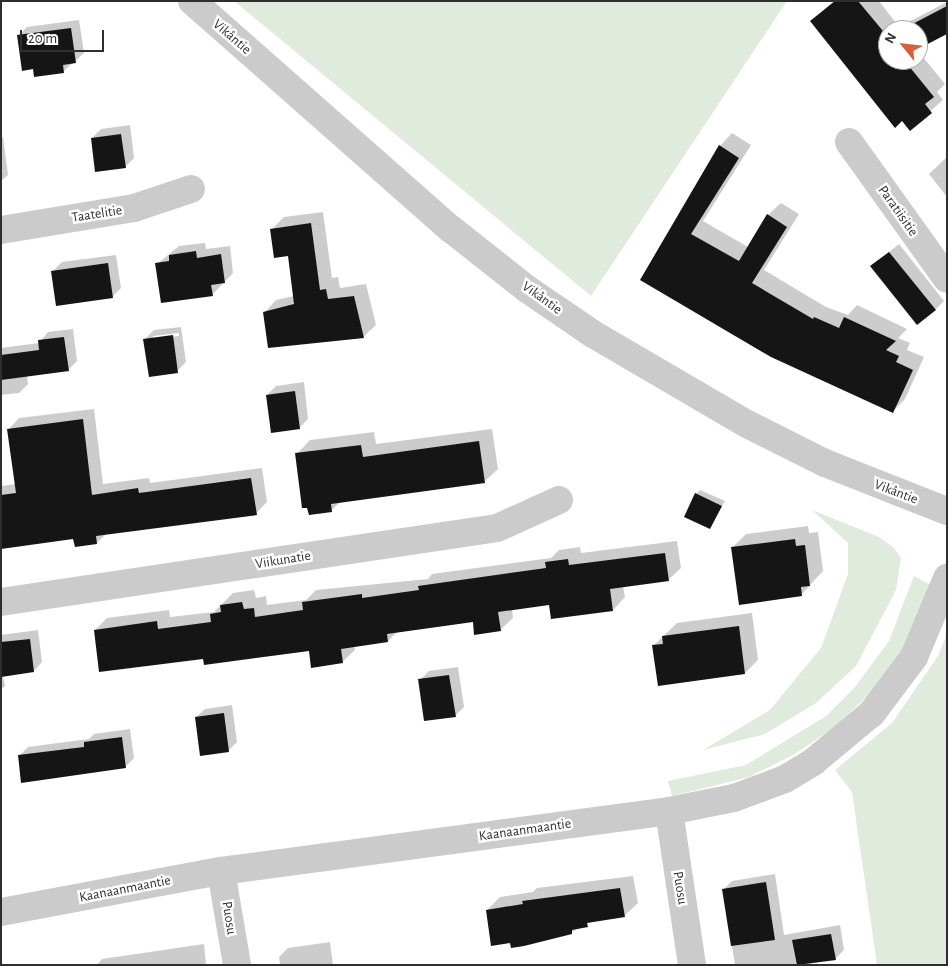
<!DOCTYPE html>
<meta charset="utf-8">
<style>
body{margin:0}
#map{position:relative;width:948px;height:966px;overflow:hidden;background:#fff;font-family:"Alegreya Sans",sans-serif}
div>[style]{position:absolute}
.green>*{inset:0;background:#e0ebdd}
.shadow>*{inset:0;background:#0003}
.building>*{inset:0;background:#151515}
.minor>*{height:28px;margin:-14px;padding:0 14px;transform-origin:14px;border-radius:14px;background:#cbcbcb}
span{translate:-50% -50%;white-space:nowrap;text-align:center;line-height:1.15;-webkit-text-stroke:5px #fff;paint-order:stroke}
.street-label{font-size:14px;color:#2e2e2e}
.frame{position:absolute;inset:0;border:2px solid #2e2e2e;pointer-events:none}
.north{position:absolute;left:878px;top:20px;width:50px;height:50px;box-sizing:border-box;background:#fff;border:1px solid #ababab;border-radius:50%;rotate:299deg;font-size:14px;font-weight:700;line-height:20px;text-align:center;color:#2e2e2e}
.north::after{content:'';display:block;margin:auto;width:18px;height:22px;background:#da5e3c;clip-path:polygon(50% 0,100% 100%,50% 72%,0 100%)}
.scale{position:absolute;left:20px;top:30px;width:84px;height:22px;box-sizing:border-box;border:2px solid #2e2e2e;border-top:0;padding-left:6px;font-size:15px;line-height:18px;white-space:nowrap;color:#2e2e2e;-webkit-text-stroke:4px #fff;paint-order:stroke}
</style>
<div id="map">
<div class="green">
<div style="clip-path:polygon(234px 1px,787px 1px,591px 296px)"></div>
<div style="clip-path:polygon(812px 510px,879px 537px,894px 548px,901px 558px,896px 590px,856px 666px,816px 703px,765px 734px,703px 750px,770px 710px,821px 648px,848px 574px,848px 543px)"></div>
<div style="clip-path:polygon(914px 576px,931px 585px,903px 651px,870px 694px,833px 728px,795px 754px,749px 777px,672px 796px,668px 781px,746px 765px,826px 716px,855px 687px,889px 641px)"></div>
<div style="clip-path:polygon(947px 634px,947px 965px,877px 965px,852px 792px,835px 770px,892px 723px,938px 656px)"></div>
</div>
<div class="shadow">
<div style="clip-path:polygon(834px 1px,879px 1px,899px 27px,947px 2px,947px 32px,918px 47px,918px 30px,888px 30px,888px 60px,918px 60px,918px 51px,945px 84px,937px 92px,943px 100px,910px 129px,812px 21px)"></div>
<div style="clip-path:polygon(79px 20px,84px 53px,63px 72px,34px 68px,18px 36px,27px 27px)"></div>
<div style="clip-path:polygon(130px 125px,134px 158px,125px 167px,92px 138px,101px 129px)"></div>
<div style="clip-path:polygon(732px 133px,751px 145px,703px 221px,748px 247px,768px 215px,781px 203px,799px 214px,764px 270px,826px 307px,848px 315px,857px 305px,907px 329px,898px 338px,910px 343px,907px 350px,924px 357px,905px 399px,892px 412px,641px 280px,720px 146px)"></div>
<div style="clip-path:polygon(3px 137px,8px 175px,1px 181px,1px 138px)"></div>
<div style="clip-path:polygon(947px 157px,947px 197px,929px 174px)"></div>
<div style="clip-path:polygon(323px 212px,332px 278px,338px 277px,340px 288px,366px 284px,376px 325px,363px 337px,324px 342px,324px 338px,264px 313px,276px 300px,294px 296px,289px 254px,272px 229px,284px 217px)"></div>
<div style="clip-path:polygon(205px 243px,206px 249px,230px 246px,233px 273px,212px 295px,157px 264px,179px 246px)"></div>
<div style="clip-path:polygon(899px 244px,944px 301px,935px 310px,872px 266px)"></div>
<div style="clip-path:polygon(116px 255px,121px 288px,112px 297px,53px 271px,62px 262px)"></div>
<div style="clip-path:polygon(evenodd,181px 327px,186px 362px,177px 371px,145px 339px,154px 330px,181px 327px,179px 333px,179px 336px,153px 339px,153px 336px,179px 333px)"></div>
<div style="clip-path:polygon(73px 329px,77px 361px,68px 370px,27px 375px,28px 384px,19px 393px,1px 395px,1px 348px,39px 343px,48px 332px)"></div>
<div style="clip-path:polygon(304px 382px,308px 419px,299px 428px,267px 395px,276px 386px)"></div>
<div style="clip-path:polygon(94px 409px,103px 484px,149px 478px,150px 483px,262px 468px,267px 502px,256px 513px,106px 534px,97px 543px,75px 538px,1px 548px,1px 486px,16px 484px,8px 430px,19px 418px)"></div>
<div style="clip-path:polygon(492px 429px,498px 469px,484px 482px,340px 502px,331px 511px,297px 454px,310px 440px,374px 432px,376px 444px)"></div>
<div style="clip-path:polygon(700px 490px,725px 501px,710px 527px,696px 494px)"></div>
<div style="clip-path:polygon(808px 526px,809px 533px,818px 532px,823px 571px,801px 595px,732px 548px,746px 534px)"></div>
<div style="clip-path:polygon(677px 541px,681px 568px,668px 580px,623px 586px,625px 597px,613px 610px,550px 604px,512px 609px,513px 618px,500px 630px,474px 621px,398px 631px,388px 641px,354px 646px,355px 650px,342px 662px,310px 650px,205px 657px,95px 630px,107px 618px,169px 610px,170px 617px,214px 612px,233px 593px,254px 590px,256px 598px,266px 596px,267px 605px,306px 600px,316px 590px,428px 579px,432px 574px,551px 558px,559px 550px,580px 547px,581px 553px)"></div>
<div style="clip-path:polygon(752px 613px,758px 660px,745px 673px,653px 646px,677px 623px)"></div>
<div style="clip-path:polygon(38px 630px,42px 662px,34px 671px,3px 675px,5px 686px,1px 689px,1px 635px)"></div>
<div style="clip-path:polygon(458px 667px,464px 707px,455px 716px,420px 680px,429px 671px)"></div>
<div style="clip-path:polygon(232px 705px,237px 742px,228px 751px,196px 717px,205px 709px)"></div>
<div style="clip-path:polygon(130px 729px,134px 758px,125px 767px,19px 756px,28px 747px,89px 739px,94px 734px)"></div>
<div style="clip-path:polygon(775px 874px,784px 935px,840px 925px,844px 950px,835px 959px,802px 965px,735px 965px,723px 890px,732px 881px)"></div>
<div style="clip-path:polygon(633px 876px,638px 903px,624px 916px,592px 921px,572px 932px,511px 942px,487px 910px,500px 897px,533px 892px,537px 888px)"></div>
<div style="clip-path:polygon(330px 942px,333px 965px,280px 965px,279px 957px,288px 948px)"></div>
<div style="clip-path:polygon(204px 944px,206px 965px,97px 965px,102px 959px)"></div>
</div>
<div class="building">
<div style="clip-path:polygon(835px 1px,858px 1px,888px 37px,888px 60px,904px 60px,934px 97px,925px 104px,932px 113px,910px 131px,902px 121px,895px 128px,810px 21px)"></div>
<div style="clip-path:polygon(947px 6px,947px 34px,918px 49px,918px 30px,901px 30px)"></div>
<div style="clip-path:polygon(71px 28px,76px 63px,63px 65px,64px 73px,34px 77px,33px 69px,22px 71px,17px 35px)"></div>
<div style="clip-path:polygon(121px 134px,126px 168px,95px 172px,91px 138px)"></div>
<div style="clip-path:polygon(719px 145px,739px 158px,691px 234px,739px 261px,767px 214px,787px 227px,752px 283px,813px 319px,814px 317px,839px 328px,844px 317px,896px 341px,886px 350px,899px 356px,896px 362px,913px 370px,893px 413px,771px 357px,640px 280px)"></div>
<div style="clip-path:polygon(311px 223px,320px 290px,326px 289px,328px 299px,354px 296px,364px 338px,268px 348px,263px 312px,294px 304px,288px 256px,274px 258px,270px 229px)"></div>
<div style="clip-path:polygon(196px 251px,197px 258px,221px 254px,225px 283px,211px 285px,213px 296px,161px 303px,155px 263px,169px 261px,169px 255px)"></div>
<div style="clip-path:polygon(889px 252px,936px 310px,917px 325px,870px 266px)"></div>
<div style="clip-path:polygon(108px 263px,113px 298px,56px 306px,51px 271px)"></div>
<div style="clip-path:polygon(173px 335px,178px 373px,149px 377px,143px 339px)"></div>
<div style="clip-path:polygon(64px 337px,69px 371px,1px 380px,1px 355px,39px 350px,38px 340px)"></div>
<div style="clip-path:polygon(295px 391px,300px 429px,271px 433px,266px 395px)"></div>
<div style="clip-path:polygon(83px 419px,92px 495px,138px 488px,139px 493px,251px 478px,257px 515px,96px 536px,97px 544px,75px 547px,73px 539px,1px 549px,1px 495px,16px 493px,7px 429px)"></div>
<div style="clip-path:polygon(479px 441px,485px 483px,331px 504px,332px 512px,309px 515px,307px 508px,302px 508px,295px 453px,361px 445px,363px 457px)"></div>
<div style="clip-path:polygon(695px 493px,722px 506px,710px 529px,684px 517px)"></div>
<div style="clip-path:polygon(795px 539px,796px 546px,805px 545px,810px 586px,801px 587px,802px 596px,739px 605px,731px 547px)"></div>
<div style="clip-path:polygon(665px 553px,669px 581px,610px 589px,613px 611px,551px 619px,549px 605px,498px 612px,501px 631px,474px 635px,473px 622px,387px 634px,388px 642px,341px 649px,343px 663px,311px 668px,309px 651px,204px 665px,203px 659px,99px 672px,94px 630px,157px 621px,158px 629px,211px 622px,210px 614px,221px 612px,220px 605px,242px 602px,244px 609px,254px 608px,255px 617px,303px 610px,302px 602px,362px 594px,362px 598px,419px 590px,418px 586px,546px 568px,545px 562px,568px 559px,569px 565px)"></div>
<div style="clip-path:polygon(739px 626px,745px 674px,658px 686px,652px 645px,663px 644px,662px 636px)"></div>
<div style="clip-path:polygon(30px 639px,34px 672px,1px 677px,1px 642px)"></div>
<div style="clip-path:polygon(449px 675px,456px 717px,424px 721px,418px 679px)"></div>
<div style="clip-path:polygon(224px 713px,229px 752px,200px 756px,195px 717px)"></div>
<div style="clip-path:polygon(122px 737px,126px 768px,21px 783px,18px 755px,84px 747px,84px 742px)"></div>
<div style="clip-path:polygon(766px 882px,775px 940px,731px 946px,722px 889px)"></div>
<div style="clip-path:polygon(620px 888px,625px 917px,587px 923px,588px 927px,572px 930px,572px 934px,524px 946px,511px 948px,510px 943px,491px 946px,486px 910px,523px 904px,522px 901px)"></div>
<div style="clip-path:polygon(831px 934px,836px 960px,797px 965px,792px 940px)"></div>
</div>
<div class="minor">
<div style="left:192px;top:1px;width:345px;rotate:41.4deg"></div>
<div style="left:451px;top:229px;width:97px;rotate:38.3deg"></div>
<div style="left:527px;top:289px;width:80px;rotate:34.3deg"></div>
<div style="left:593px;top:334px;width:178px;rotate:30.3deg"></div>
<div style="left:747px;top:424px;width:87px;rotate:26.6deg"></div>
<div style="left:825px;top:463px;width:131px;rotate:21.5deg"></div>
<div style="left:849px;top:142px;width:168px;rotate:54.4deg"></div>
<div style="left:1px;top:230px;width:135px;rotate:-9.4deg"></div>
<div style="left:134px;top:208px;width:60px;rotate:-18.4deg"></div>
<div style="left:1px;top:602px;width:501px;rotate:-8.49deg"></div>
<div style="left:497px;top:528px;width:68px;rotate:-24.3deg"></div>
<div style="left:669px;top:811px;width:156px;rotate:81.5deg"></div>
<div style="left:221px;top:871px;width:95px;rotate:80.3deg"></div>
<div style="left:1px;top:912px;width:224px;rotate:-10.6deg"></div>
<div style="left:221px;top:871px;width:452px;rotate:-7.6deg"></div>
<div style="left:669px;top:811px;width:66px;rotate:-11.3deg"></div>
<div style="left:734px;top:798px;width:54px;rotate:-20.4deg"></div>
<div style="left:785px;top:779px;width:33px;rotate:-31deg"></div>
<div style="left:813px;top:762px;width:77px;rotate:-39.7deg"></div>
<div style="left:872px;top:713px;width:70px;rotate:-53.1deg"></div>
<div style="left:914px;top:657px;width:86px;rotate:-67.3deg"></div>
</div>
<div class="street-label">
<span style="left:232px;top:37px;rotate:41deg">Vikåntie</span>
<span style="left:898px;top:211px;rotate:55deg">Paratiisitie</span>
<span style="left:97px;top:214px;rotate:-9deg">Taatelitie</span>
<span style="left:542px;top:298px;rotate:36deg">Vikåntie</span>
<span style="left:896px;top:492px;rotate:21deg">Vikåntie</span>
<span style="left:283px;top:560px;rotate:-9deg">Viikunatie</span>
<span style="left:525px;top:830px;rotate:-8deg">Kaanaanmaantie</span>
<span style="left:680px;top:888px;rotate:81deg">Puosu</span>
<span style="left:125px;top:889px;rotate:-11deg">Kaanaanmaantie</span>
<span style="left:229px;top:918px;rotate:81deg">Puosu</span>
</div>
<div class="frame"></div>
<div class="north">N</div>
<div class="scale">20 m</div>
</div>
